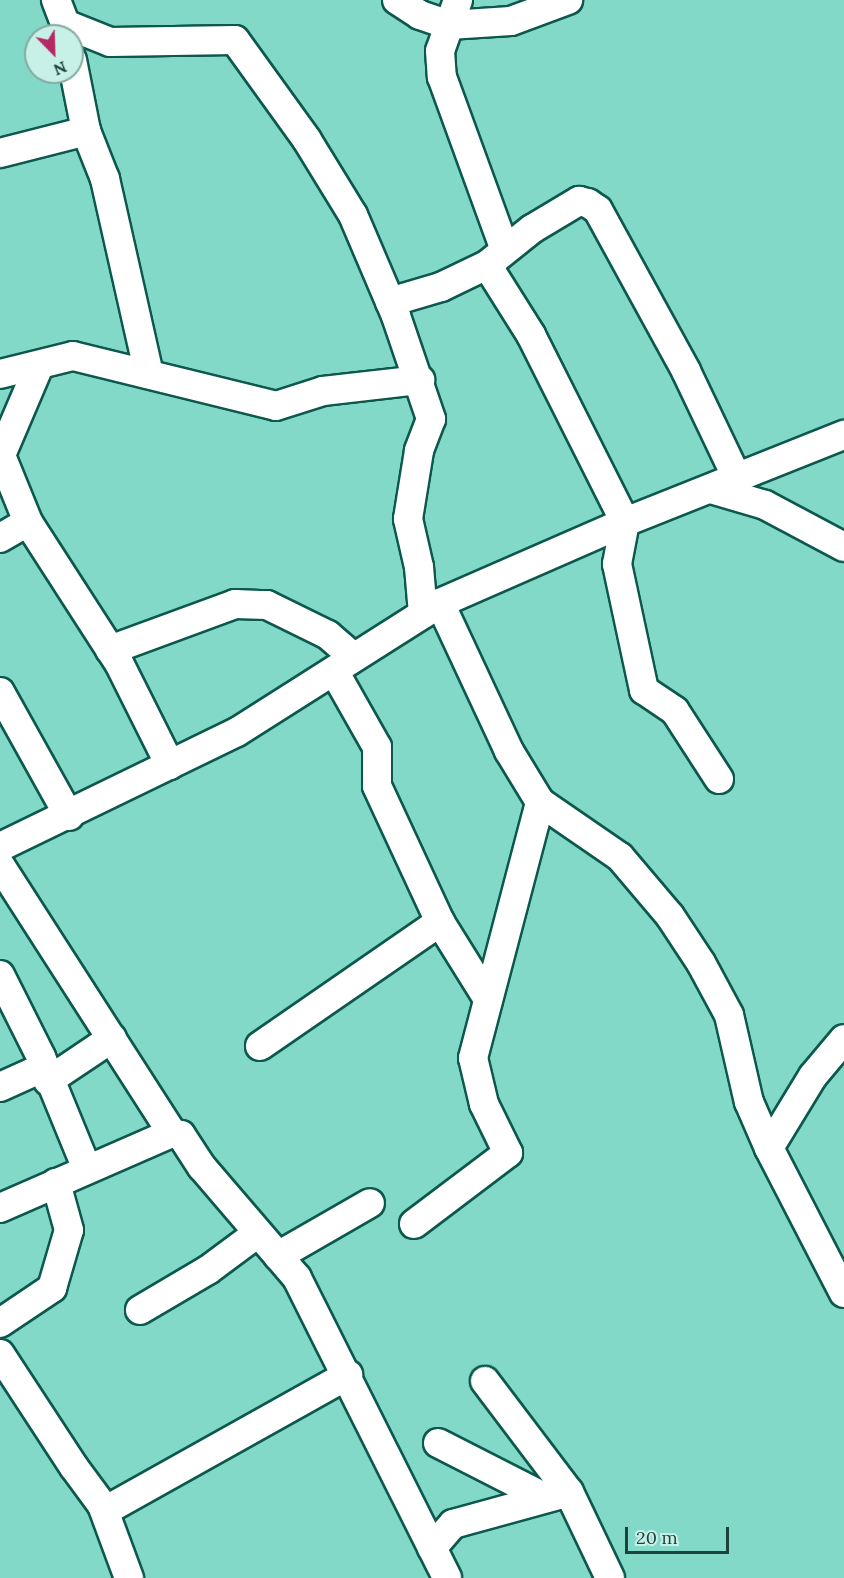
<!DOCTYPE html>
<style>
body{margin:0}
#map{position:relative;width:844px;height:1578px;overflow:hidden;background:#82d9c8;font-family:Lora,serif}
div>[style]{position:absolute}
.roads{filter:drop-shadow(2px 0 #0d584d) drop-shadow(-2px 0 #0d584d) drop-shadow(0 2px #0d584d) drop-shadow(0 -2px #0d584d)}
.street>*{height:28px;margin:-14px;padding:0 14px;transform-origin:14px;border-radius:14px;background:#fff}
span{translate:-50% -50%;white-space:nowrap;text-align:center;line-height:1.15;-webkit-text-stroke:4.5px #c7f0e7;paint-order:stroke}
.north{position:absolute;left:24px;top:24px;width:60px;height:60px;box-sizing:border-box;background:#c7f0e7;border:2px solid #83aaa2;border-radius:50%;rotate:157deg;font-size:16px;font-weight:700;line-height:24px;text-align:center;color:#1d423b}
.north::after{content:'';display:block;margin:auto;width:21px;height:27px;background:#b52a65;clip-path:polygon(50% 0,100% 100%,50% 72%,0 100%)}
.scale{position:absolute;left:625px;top:1527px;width:104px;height:27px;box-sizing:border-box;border:3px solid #1d423b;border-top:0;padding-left:8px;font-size:18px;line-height:21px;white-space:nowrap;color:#1d423b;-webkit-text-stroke:4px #c7f0e7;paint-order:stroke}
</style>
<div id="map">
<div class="roads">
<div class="street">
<div style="left:56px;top:0;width:26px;rotate:69deg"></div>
<div style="left:65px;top:24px;width:48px;rotate:21.8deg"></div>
<div style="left:110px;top:42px;width:125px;rotate:-0.9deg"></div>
<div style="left:235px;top:40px;width:123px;rotate:54.2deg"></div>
<div style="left:307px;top:140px;width:88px;rotate:58.5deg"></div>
<div style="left:353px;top:215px;width:110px;rotate:66.9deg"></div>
<div style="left:396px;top:316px;width:109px;rotate:71.2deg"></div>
<div style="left:431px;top:419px;width:34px;rotate:111deg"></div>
<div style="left:419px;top:451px;width:69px;rotate:99.2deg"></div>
<div style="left:408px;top:519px;width:49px;rotate:77.1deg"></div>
<div style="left:419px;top:567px;width:47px;rotate:85.1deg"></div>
<div style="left:397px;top:0;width:27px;rotate:33deg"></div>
<div style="left:420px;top:15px;width:31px;rotate:19deg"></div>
<div style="left:449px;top:25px;width:62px;rotate:-3.7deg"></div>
<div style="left:511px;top:21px;width:61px;rotate:-20.2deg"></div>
<div style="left:458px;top:0;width:54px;rotate:109.4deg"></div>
<div style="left:440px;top:51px;width:26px;rotate:86deg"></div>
<div style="left:442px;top:77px;width:184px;rotate:70deg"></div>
<div style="left:72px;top:60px;width:72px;rotate:78.8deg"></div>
<div style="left:86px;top:131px;width:52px;rotate:68.4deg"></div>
<div style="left:105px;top:179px;width:200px;rotate:77.3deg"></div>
<div style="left:0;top:153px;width:89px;rotate:-14.3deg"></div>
<div style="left:487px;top:265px;width:83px;rotate:57.8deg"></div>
<div style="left:531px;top:335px;width:209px;rotate:63.3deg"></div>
<div style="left:625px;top:522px;width:43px;rotate:100.8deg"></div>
<div style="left:617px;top:564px;width:129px;rotate:77.9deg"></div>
<div style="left:644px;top:690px;width:37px;rotate:34deg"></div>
<div style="left:675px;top:711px;width:81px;rotate:57.1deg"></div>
<div style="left:390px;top:302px;width:53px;rotate:-16.4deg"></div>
<div style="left:441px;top:287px;width:51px;rotate:-25.6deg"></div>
<div style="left:487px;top:265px;width:58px;rotate:-38.7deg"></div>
<div style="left:532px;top:229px;width:55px;rotate:-30.8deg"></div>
<div style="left:579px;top:201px;width:9px;rotate:13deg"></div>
<div style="left:588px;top:203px;width:12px;rotate:35deg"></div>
<div style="left:598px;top:210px;width:183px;rotate:61.3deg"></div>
<div style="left:686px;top:371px;width:119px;rotate:64.5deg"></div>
<div style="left:0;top:374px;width:75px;rotate:-13.9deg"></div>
<div style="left:73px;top:356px;width:209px;rotate:13.8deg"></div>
<div style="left:276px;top:406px;width:49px;rotate:-17.7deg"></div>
<div style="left:323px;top:391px;width:98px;rotate:-6.5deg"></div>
<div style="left:0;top:453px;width:74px;rotate:67.9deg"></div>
<div style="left:28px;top:522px;width:168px;rotate:57.2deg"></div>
<div style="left:119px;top:663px;width:114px;rotate:63.4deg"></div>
<div style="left:1px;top:455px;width:97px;rotate:-66.9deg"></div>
<div style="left:711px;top:489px;width:56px;rotate:16.5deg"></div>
<div style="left:765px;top:505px;width:89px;rotate:28deg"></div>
<div style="left:0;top:538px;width:32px;rotate:-30deg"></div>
<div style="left:110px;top:650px;width:133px;rotate:-20.2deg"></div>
<div style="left:235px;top:604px;width:32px;rotate:2deg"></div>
<div style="left:267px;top:605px;width:68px;rotate:26.2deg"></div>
<div style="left:328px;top:635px;width:33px;rotate:41deg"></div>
<div style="left:334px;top:671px;width:87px;rotate:60.5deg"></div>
<div style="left:377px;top:747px;width:39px;rotate:90deg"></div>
<div style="left:377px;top:786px;width:150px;rotate:65.1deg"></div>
<div style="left:440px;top:922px;width:91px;rotate:58.1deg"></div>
<div style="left:0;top:692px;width:142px;rotate:60.9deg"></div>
<div style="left:540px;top:802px;width:97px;rotate:34.5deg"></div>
<div style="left:620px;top:857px;width:77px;rotate:49.7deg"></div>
<div style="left:670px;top:916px;width:56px;rotate:56.6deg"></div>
<div style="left:701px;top:963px;width:59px;rotate:61.7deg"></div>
<div style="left:729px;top:1015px;width:89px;rotate:77.1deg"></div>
<div style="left:749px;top:1102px;width:50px;rotate:66.5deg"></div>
<div style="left:769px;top:1148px;width:163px;rotate:62.7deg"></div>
<div style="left:0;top:847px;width:263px;rotate:-25.9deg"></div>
<div style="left:237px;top:732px;width:241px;rotate:-32.4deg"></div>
<div style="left:440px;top:603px;width:202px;rotate:-23.6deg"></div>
<div style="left:625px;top:522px;width:236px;rotate:-21.7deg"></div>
<div style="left:0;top:865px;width:318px;rotate:57.3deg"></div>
<div style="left:172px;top:1133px;width:9px;rotate:13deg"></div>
<div style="left:181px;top:1135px;width:38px;rotate:57deg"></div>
<div style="left:202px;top:1167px;width:146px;rotate:49.4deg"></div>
<div style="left:297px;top:1278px;width:335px;rotate:63.4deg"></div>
<div style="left:0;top:975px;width:92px;rotate:63.4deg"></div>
<div style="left:41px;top:1057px;width:121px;rotate:67.7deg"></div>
<div style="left:260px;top:1046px;width:219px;rotate:-34.6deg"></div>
<div style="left:48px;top:1081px;width:77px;rotate:-33.9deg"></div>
<div style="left:0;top:1087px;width:48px;rotate:-24.4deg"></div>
<div style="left:769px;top:1148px;width:84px;rotate:-58.6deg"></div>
<div style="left:813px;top:1076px;width:48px;rotate:-50deg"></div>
<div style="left:0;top:1208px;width:188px;rotate:-23.6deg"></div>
<div style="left:414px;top:1224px;width:118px;rotate:-37.1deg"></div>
<div style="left:508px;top:1153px;width:55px;rotate:-116.1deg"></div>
<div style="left:484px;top:1104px;width:47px;rotate:-103.4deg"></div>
<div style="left:473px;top:1058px;width:265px;rotate:-75.3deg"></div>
<div style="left:540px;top:802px;width:60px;rotate:-121.3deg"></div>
<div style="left:509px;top:751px;width:163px;rotate:-115deg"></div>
<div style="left:278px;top:1256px;width:106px;rotate:-29.9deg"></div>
<div style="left:140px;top:1310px;width:79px;rotate:-30.5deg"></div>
<div style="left:208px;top:1270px;width:62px;rotate:-36.5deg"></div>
<div style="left:0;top:1323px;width:63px;rotate:-33.9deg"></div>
<div style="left:52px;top:1288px;width:60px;rotate:-73.7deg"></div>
<div style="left:69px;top:1230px;width:49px;rotate:-105.5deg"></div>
<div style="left:0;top:1354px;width:135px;rotate:56.8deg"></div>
<div style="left:74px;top:1467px;width:47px;rotate:53.6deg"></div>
<div style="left:102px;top:1505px;width:9px;rotate:21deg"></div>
<div style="left:110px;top:1508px;width:273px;rotate:-29.2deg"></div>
<div style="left:485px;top:1381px;width:139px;rotate:52.9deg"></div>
<div style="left:569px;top:1492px;width:95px;rotate:64.5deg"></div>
<div style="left:438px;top:1443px;width:121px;rotate:27deg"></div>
<div style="left:102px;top:1505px;width:78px;rotate:69.7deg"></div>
<div style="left:432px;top:1548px;width:32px;rotate:-49deg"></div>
<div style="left:453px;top:1524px;width:120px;rotate:-15.4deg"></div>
</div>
</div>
<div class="north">N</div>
<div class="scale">20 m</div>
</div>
